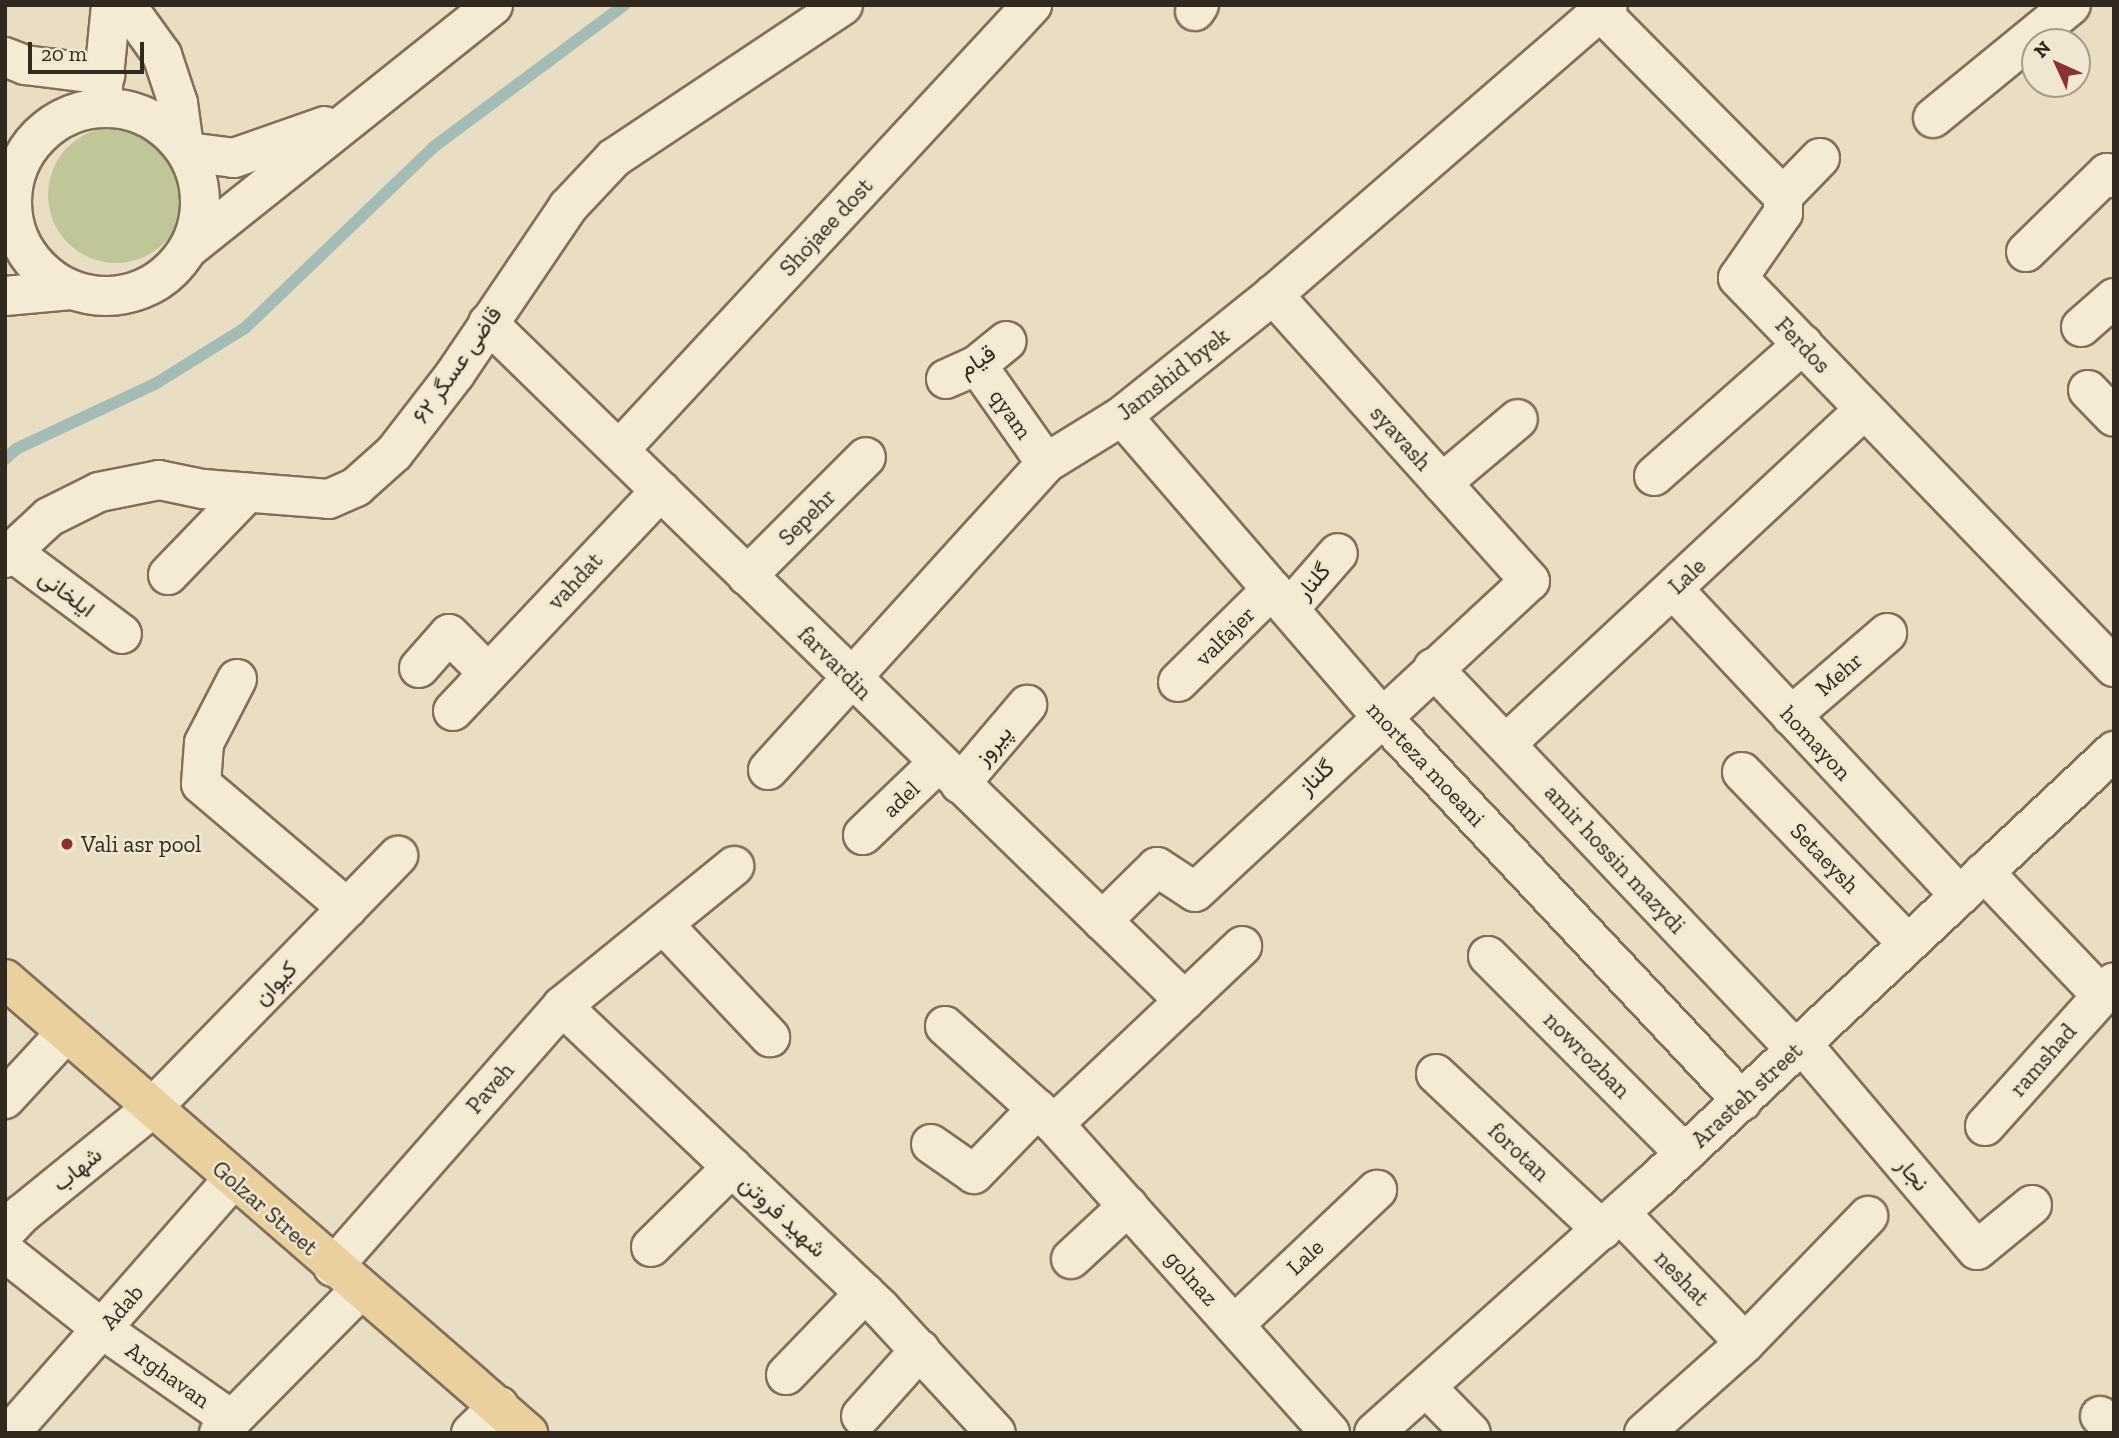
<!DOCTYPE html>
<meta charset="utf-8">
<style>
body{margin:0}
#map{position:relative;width:2119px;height:1438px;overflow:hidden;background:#e9ddc3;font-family:"Zilla Slab",Vazirmatn,serif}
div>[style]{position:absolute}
.green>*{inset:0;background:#c1c698}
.round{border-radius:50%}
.stream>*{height:12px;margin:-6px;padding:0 6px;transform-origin:6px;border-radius:6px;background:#a4bcb5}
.roads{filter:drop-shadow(2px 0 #816f5b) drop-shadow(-2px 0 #816f5b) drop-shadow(0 2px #816f5b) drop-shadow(0 -2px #816f5b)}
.minor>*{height:38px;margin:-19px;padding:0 19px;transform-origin:19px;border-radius:19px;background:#f5ebd5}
.minor>.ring{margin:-19px;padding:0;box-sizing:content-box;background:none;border:38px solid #f5ebd5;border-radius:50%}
.major>*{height:38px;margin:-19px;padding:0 19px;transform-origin:19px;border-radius:19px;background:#e9d09e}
.dots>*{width:19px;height:19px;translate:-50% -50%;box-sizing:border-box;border:4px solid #f1e7d1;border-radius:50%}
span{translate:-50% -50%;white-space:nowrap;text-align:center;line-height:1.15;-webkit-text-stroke:5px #f1e7d1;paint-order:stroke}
.street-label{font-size:23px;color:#32281e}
.poi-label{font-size:23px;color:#32281e}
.left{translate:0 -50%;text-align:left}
.frame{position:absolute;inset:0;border:7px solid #32281e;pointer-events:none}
.north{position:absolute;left:2021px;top:28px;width:70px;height:70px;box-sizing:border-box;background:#f1e7d1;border:2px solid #a59b89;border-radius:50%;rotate:315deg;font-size:19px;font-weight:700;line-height:28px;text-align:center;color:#32281e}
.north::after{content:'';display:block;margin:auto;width:24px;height:32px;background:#8a3134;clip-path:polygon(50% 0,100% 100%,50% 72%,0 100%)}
.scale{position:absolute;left:28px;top:42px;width:116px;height:32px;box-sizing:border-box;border:4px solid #32281e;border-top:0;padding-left:9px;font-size:21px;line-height:24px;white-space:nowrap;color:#32281e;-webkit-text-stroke:5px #f1e7d1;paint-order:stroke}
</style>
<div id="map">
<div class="green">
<div class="round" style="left:48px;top:127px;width:136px;height:136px"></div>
</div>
<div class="stream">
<div style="left:5px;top:459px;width:15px;rotate:-42deg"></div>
<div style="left:16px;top:449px;width:153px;rotate:-25.1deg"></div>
<div style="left:155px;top:384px;width:106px;rotate:-31.9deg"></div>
<div style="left:245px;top:328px;width:263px;rotate:-43.8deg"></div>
<div style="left:435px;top:146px;width:236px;rotate:-36.7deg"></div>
</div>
<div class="roads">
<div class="minor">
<div style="left:126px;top:5px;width:62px;rotate:54.2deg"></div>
<div style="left:162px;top:55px;width:51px;rotate:71.6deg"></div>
<div style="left:178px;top:103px;width:44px;rotate:82.2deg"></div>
<div style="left:1195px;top:11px;width:7px;rotate:-56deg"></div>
<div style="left:1601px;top:12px;width:259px;rotate:45.3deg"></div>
<div style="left:1783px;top:196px;width:17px;rotate:90deg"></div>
<div style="left:1783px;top:213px;width:79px;rotate:124.7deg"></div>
<div style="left:1738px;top:278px;width:541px;rotate:45.97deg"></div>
<div style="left:5px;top:57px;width:22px;rotate:22deg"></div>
<div style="left:25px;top:65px;width:81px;rotate:7.1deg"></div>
<div style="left:101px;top:107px;width:102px;rotate:-84.4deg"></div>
<div class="ring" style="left:12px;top:108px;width:150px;height:150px"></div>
<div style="left:1933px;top:118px;width:178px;rotate:-39.3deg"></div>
<div style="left:188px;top:152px;width:46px;rotate:7.4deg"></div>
<div style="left:234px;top:158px;width:96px;rotate:-19.4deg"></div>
<div style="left:1783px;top:196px;width:53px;rotate:-45.8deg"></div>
<div style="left:189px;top:248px;width:389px;rotate:-38.6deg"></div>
<div style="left:2026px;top:252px;width:113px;rotate:-44.3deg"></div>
<div style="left:2107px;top:173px;width:9px;rotate:36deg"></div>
<div style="left:5px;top:296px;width:66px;rotate:-5.2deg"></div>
<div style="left:488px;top:323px;width:972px;rotate:44.21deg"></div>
<div style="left:2081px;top:327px;width:44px;rotate:-41.3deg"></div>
<div style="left:977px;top:365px;width:120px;rotate:54.9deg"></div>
<div style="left:946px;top:379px;width:34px;rotate:-24deg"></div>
<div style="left:977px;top:365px;width:38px;rotate:-39deg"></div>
<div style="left:2088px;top:390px;width:37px;rotate:46deg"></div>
<div style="left:1122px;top:416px;width:396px;rotate:49.2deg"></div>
<div style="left:1381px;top:716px;width:528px;rotate:46.84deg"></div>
<div style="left:620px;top:449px;width:606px;rotate:-47.14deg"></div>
<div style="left:1654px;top:476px;width:199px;rotate:-41.5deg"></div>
<div style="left:1442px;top:483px;width:99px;rotate:-40.1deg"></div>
<div style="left:12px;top:552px;width:137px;rotate:36.7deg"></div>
<div style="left:5px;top:558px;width:60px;rotate:-43deg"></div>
<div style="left:49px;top:517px;width:56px;rotate:-26.6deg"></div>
<div style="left:99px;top:492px;width:61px;rotate:-11.3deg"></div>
<div style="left:159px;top:480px;width:45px;rotate:11.6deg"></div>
<div style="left:203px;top:489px;width:126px;rotate:4.5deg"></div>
<div style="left:329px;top:499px;width:30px;rotate:-24deg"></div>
<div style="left:356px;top:487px;width:51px;rotate:-41.8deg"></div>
<div style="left:394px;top:453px;width:100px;rotate:-52.3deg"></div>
<div style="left:455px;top:374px;width:202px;rotate:-55.9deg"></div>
<div style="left:568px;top:207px;width:67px;rotate:-46.8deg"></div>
<div style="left:614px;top:158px;width:275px;rotate:-33.7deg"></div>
<div style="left:168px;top:575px;width:114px;rotate:-46.1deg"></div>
<div style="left:747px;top:576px;width:168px;rotate:-45deg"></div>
<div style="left:1673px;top:589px;width:420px;rotate:46.9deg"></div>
<div style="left:1289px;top:609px;width:74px;rotate:-48.8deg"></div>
<div style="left:419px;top:668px;width:45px;rotate:-48.6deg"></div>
<div style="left:449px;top:634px;width:55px;rotate:45deg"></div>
<div style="left:1433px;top:668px;width:527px;rotate:46.46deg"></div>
<div style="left:237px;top:679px;width:72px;rotate:117.3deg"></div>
<div style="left:204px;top:743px;width:41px;rotate:94.2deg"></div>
<div style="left:201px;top:784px;width:192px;rotate:40.3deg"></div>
<div style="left:1178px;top:682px;width:132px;rotate:-44.7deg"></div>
<div style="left:453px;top:711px;width:303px;rotate:-46.7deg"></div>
<div style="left:1791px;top:716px;width:127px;rotate:-40.8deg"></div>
<div style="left:1508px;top:742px;width:488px;rotate:-43deg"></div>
<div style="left:768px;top:770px;width:414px;rotate:-47.8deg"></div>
<div style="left:1046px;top:463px;width:89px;rotate:-31.7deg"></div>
<div style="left:1122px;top:416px;width:193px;rotate:-38.7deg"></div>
<div style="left:1273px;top:295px;width:443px;rotate:-40.9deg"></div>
<div style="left:1742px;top:772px;width:239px;rotate:46deg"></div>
<div style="left:960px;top:784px;width:104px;rotate:-49.7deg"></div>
<div style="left:863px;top:835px;width:104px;rotate:-43.8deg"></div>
<div style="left:1984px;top:872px;width:170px;rotate:46.4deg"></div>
<div style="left:1102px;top:921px;width:77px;rotate:-44.5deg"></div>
<div style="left:1157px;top:867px;width:45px;rotate:33.3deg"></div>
<div style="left:1195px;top:892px;width:457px;rotate:-42.9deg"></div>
<div style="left:1530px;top:581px;width:385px;rotate:-131.9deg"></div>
<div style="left:663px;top:924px;width:156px;rotate:46.6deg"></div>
<div style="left:1488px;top:956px;width:279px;rotate:45.1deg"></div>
<div style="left:562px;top:1006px;width:440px;rotate:43.5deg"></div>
<div style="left:881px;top:1309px;width:169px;rotate:47.2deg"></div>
<div style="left:945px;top:1026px;width:147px;rotate:42deg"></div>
<div style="left:1054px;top:1124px;width:414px;rotate:48.2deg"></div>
<div style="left:1802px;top:1044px;width:270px;rotate:49.7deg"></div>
<div style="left:1977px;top:1250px;width:71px;rotate:-39.3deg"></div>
<div style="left:1436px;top:1074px;width:228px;rotate:43.2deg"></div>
<div style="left:5px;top:1099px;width:90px;rotate:-47.3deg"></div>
<div style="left:1054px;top:1124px;width:259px;rotate:-43.4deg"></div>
<div style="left:1985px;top:1126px;width:193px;rotate:-48.1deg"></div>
<div style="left:931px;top:1144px;width:52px;rotate:34.9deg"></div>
<div style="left:974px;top:1174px;width:91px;rotate:-45.9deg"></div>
<div style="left:1620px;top:1213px;width:180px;rotate:46.1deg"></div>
<div style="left:5px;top:1232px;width:25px;rotate:-47deg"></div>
<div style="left:22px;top:1214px;width:166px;rotate:-39.1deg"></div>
<div style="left:151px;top:1109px;width:354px;rotate:-45.7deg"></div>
<div style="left:651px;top:1247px;width:114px;rotate:-44.6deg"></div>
<div style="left:5px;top:1252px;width:124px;rotate:38.4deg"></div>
<div style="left:102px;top:1329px;width:159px;rotate:35deg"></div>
<div style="left:1071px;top:1259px;width:78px;rotate:-42.9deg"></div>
<div style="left:333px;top:1267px;width:347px;rotate:-48.7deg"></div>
<div style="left:562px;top:1006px;width:222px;rotate:-39.1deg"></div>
<div style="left:1234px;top:1325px;width:197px;rotate:-43.4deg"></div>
<div style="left:786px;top:1375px;width:114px;rotate:-46.1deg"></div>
<div style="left:1426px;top:1387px;width:64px;rotate:45.6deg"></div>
<div style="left:861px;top:1416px;width:89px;rotate:-48.2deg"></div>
<div style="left:2100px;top:1416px;width:18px;rotate:38deg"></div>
<div style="left:10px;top:1433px;width:337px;rotate:-48.7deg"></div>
<div style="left:219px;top:1433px;width:201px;rotate:-45.4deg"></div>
<div style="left:471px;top:1433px;width:39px;rotate:-44deg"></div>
<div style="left:1374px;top:1433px;width:375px;rotate:-41.9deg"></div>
<div style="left:1653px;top:1183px;width:632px;rotate:-43.14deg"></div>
<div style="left:1644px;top:1433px;width:135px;rotate:-41.7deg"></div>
<div style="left:1745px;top:1343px;width:177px;rotate:-45.9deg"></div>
</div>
<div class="major">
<div style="left:5px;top:979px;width:693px;rotate:40.96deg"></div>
</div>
</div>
<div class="dots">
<div style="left:67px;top:844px;background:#8a3134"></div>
</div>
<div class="street-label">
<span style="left:826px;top:227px;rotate:-47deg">Shojaee dost</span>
<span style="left:1803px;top:345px;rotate:46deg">Ferdos</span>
<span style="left:977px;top:361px;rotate:-33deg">قیام</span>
<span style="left:457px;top:365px;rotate:-55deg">قاضی عسگر ۶۲</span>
<span style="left:1173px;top:374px;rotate:-38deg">Jamshid byek</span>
<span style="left:1011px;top:414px;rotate:55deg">qyam</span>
<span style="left:1401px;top:438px;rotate:48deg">syavash</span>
<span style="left:807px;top:517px;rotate:-45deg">Sepehr</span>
<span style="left:1687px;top:576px;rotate:-43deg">Lale</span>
<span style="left:575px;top:581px;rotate:-47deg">vahdat</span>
<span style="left:1313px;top:581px;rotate:-49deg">گلنار</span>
<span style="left:67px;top:593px;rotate:37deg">ایلخانی</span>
<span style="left:1225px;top:636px;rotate:-45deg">valfajer</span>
<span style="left:835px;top:663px;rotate:45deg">farvardin</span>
<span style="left:1839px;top:674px;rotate:-41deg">Mehr</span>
<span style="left:1816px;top:743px;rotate:47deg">homayon</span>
<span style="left:993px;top:745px;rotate:-50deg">پیروز</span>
<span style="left:1426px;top:764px;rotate:47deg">morteza moeani</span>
<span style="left:1316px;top:777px;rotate:-43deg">گلناز</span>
<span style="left:901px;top:799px;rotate:-44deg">adel</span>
<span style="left:1825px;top:858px;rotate:46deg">Setaeysh</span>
<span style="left:1615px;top:859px;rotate:47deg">amir hossin mazydi</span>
<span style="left:275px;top:983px;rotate:-46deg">کیوان</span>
<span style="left:1587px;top:1055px;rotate:45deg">nowrozban</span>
<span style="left:2043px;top:1060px;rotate:-49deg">ramshad</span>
<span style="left:490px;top:1088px;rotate:-49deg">Paveh</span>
<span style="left:1747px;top:1095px;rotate:-43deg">Arasteh street</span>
<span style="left:1519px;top:1152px;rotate:43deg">forotan</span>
<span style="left:77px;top:1169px;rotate:-39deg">شهاب</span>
<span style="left:1913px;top:1174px;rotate:50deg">نجار</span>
<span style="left:265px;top:1208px;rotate:41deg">Golzar Street</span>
<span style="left:783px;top:1216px;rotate:43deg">شهید فروتن</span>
<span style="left:1305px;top:1257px;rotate:-43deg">Lale</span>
<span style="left:1192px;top:1278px;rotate:48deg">golnaz</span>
<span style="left:1682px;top:1278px;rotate:46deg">neshat</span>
<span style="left:122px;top:1307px;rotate:-49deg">Adab</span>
<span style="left:168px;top:1375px;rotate:35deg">Arghavan</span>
</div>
<div class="poi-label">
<span class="left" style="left:81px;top:844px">Vali asr pool</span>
</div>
<div class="frame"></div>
<div class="north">N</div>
<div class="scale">20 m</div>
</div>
